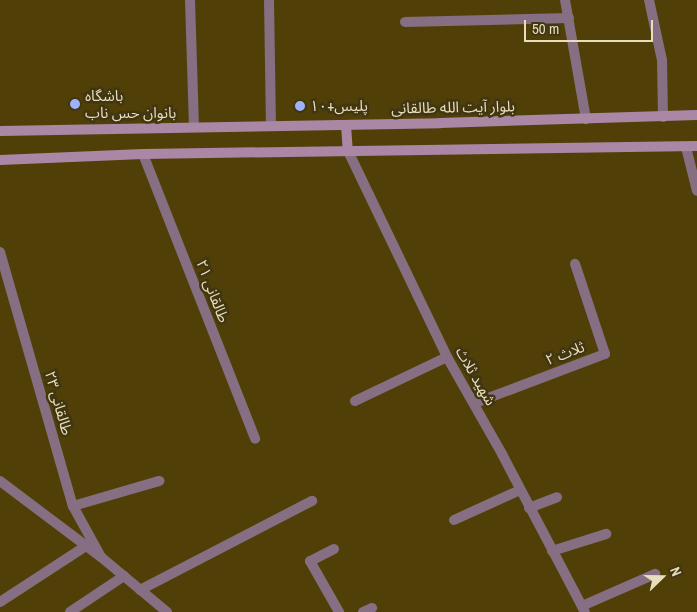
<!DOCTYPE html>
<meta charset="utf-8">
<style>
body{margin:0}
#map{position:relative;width:697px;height:612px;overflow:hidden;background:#504008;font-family:"Archivo Narrow","Noto Sans Arabic",sans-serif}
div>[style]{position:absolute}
.minor>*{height:10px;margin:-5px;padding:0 5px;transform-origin:5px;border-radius:5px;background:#866f82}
.secondary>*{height:10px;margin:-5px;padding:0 5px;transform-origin:5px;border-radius:5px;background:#ab87a6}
.dots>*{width:14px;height:14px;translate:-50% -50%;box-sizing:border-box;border:2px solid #413612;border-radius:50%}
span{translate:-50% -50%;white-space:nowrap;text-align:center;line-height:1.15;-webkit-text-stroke:5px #413612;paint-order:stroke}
.poi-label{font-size:15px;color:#e8ddbc}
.left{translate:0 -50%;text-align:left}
.street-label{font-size:15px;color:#e8ddbc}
.north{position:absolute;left:637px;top:552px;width:50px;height:50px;-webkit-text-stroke:4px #413612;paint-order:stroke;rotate:68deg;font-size:14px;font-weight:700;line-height:20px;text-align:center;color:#e8ddbc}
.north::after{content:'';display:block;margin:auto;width:18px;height:22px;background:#e8ddbc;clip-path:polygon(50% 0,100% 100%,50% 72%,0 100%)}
.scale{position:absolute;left:524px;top:20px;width:129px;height:22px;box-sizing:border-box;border:2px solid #e8ddbc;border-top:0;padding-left:6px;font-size:15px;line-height:18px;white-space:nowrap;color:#e8ddbc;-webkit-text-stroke:4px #413612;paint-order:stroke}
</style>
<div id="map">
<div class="minor">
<div style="left:190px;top:0;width:127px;rotate:88.2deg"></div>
<div style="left:269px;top:0;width:126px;rotate:89.1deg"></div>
<div style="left:565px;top:0;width:121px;rotate:80deg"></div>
<div style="left:649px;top:0;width:61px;rotate:77.8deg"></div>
<div style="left:662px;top:60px;width:57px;rotate:89deg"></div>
<div style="left:405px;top:22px;width:164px;rotate:-1.4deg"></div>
<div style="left:686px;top:147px;width:45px;rotate:76deg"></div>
<div style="left:348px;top:151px;width:229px;rotate:64.3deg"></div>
<div style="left:447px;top:357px;width:112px;rotate:60.4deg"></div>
<div style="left:502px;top:454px;width:178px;rotate:62.3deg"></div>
<div style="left:143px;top:154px;width:306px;rotate:68.5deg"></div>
<div style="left:0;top:252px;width:264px;rotate:74deg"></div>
<div style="left:73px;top:506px;width:58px;rotate:61.2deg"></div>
<div style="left:355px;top:401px;width:102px;rotate:-25.6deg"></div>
<div style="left:475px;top:403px;width:139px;rotate:-20.7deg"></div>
<div style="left:605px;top:354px;width:95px;rotate:-108.4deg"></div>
<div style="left:0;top:481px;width:126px;rotate:37deg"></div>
<div style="left:101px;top:557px;width:86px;rotate:39.8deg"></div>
<div style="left:73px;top:506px;width:90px;rotate:-16.2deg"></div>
<div style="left:529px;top:508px;width:30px;rotate:-21deg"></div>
<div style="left:454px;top:520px;width:72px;rotate:-24.4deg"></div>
<div style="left:334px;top:549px;width:27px;rotate:153deg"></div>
<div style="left:310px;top:561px;width:59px;rotate:60.4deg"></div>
<div style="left:552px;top:551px;width:57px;rotate:-17.5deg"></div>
<div style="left:140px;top:590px;width:194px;rotate:-27.4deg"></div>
<div style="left:0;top:602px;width:103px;rotate:-33.1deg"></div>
<div style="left:582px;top:606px;width:80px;rotate:-23.7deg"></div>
<div style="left:70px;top:612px;width:65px;rotate:-33.7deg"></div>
<div style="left:363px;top:612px;width:10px;rotate:-24deg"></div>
</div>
<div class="secondary">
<div style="left:346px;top:125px;width:26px;rotate:86deg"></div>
<div style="left:0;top:131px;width:440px;rotate:-1deg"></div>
<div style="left:440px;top:123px;width:257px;rotate:-1.8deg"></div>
<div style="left:0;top:160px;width:143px;rotate:-2.4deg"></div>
<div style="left:143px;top:154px;width:554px;rotate:-0.83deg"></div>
</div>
<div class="dots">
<div style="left:75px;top:104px;background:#9eb3fd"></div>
<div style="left:300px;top:106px;background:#9eb3fd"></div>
</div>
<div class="poi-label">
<span class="left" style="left:85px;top:104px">باشگاه<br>بانوان حس ناب</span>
<span class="left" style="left:310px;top:106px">پلیس+۱۰</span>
</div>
<div class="street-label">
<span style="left:453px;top:107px;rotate:-1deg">بلوار آیت الله طالقانی</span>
<span style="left:213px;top:291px;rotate:69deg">طالقانی ۲۱</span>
<span style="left:565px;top:353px;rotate:-21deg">ثلاث ۲</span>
<span style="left:476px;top:376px;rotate:60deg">شهید ثلاث</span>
<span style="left:59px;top:403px;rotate:74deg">طالقانی ۲۳</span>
</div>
<div class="north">N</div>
<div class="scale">50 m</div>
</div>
